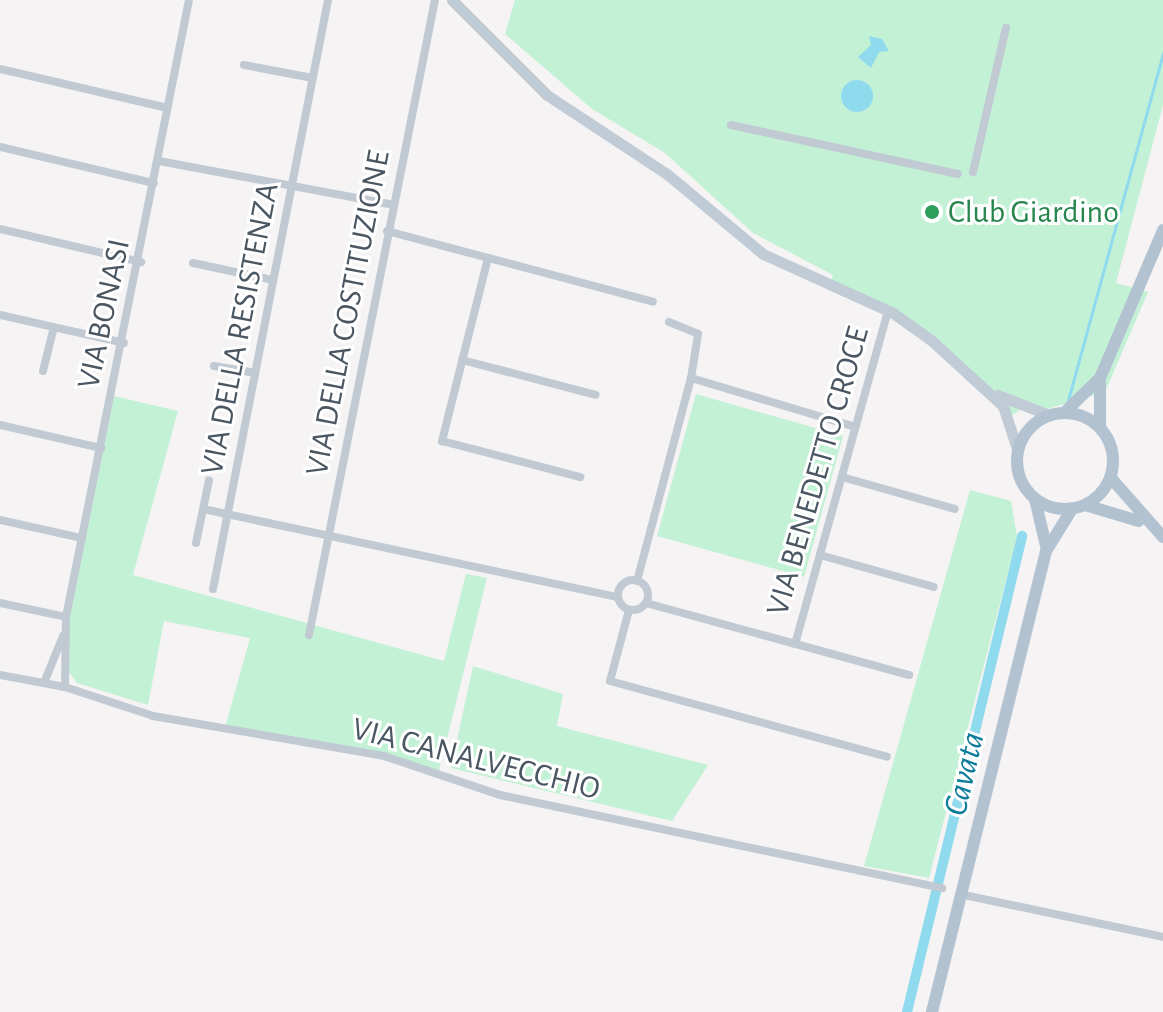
<!DOCTYPE html>
<style>
body{margin:0}
#map{position:relative;width:1163px;height:1012px;overflow:hidden;background:#f5f3f3;font-family:"Alegreya Sans",sans-serif}
div>[style]{position:absolute}
.green>*{inset:0;background:#c3f1d5}
.water>*{inset:0;background:#90daee}
.round{border-radius:50%}
.stream>*{height:3px;margin:-1.5px;padding:0 1.5px;transform-origin:1.5px;border-radius:1.5px;background:#90daee}
.canal>*{height:10px;margin:-5px;padding:0 5px;transform-origin:5px;border-radius:5px;background:#90daee}
.street>*{height:8px;margin:-4px;padding:0 4px;transform-origin:4px;border-radius:4px;background:#c1cad2}
.street>.ring{margin:-4px;padding:0;box-sizing:content-box;background:none;border:8px solid #c1cad2;border-radius:50%}
.secondary>*{height:11px;margin:-5.5px;padding:0 5.5px;transform-origin:5.5px;border-radius:5.5px;background:#c1cbd6}
.primary>*{height:12px;margin:-6px;padding:0 6px;transform-origin:6px;border-radius:6px;background:#b3c2d1}
.primary>.ring{margin:-6px;padding:0;box-sizing:content-box;background:none;border:12px solid #b3c2d1;border-radius:50%}
.dots>*{width:22px;height:22px;translate:-50% -50%;box-sizing:border-box;border:4px solid #fff;border-radius:50%}
span{translate:-50% -50%;white-space:nowrap;text-align:center;line-height:1.15;-webkit-text-stroke:6px #fff;paint-order:stroke}
.leisure-label{font-size:32px;color:#27864d}
.left{translate:0 -50%;text-align:left}
.street-label{font-size:32px;color:#4a5661}
.water-label{font-size:34px;color:#0c7c9b;font-style:italic}
</style>
<div id="map">
<div class="green">
<div style="clip-path:polygon(515px 0,1163px 0,1163px 105px,1116px 283px,1148px 292px,1105px 392px,1047px 409px,1028px 405px,1009px 417px,903px 322px,828px 290px,833px 275px,753px 233px,665px 153px,592px 109px,505px 34px)"></div>
<div style="clip-path:polygon(696px 394px,843px 436px,804px 577px,657px 536px)"></div>
<div style="clip-path:polygon(114px 396px,178px 411px,133px 575px,444px 661px,466px 574px,487px 578px,439px 771px,225px 728px,250px 638px,164px 621px,148px 705px,77px 683px,69px 672px,68px 617px)"></div>
<div style="clip-path:polygon(970px 490px,1011px 501px,1017px 537px,929px 878px,864px 866px)"></div>
<div style="clip-path:polygon(473px 666px,563px 694px,557px 726px,708px 765px,672px 821px,451px 768px)"></div>
</div>
<div class="water">
<div style="clip-path:polygon(869px 36px,882px 39px,889px 51px,879px 52px,871px 68px,858px 57px,871px 45px)"></div>
<div class="round" style="left:841px;top:80px;width:32px;height:32px"></div>
</div>
<div class="stream">
<div style="left:1067px;top:404px;width:364px;rotate:-74.7deg"></div>
</div>
<div class="canal">
<div style="left:907px;top:1012px;width:490px;rotate:-76.4deg"></div>
</div>
<div class="street">
<div style="left:244px;top:65px;width:70px;rotate:10.7deg"></div>
<div style="left:0;top:69px;width:172px;rotate:13.1deg"></div>
<div style="left:731px;top:125px;width:232px;rotate:12.2deg"></div>
<div style="left:0;top:147px;width:158px;rotate:13.2deg"></div>
<div style="left:159px;top:161px;width:238px;rotate:10.6deg"></div>
<div style="left:973px;top:172px;width:148px;rotate:-77.1deg"></div>
<div style="left:0;top:229px;width:145px;rotate:13.2deg"></div>
<div style="left:387px;top:231px;width:275px;rotate:14.9deg"></div>
<div style="left:488px;top:258px;width:189px;rotate:104.1deg"></div>
<div style="left:442px;top:441px;width:143px;rotate:14.6deg"></div>
<div style="left:193px;top:263px;width:82px;rotate:12deg"></div>
<div style="left:0;top:315px;width:127px;rotate:12.7deg"></div>
<div style="left:669px;top:322px;width:31px;rotate:22deg"></div>
<div style="left:698px;top:334px;width:45px;rotate:99deg"></div>
<div style="left:462px;top:360px;width:138px;rotate:14.6deg"></div>
<div style="left:214px;top:366px;width:42px;rotate:9.7deg"></div>
<div style="left:43px;top:371px;width:45px;rotate:-76deg"></div>
<div style="left:0;top:425px;width:104px;rotate:12.8deg"></div>
<div style="left:842px;top:477px;width:117px;rotate:15.8deg"></div>
<div style="left:203px;top:509px;width:424px;rotate:12deg"></div>
<div style="left:0;top:520px;width:84px;rotate:12.4deg"></div>
<div style="left:196px;top:543px;width:64px;rotate:-78.3deg"></div>
<div style="left:820px;top:555px;width:118px;rotate:15.7deg"></div>
<div class="ring" style="left:618px;top:580px;width:22px;height:22px"></div>
<div style="left:637px;top:581px;width:210px;rotate:-75.1deg"></div>
<div style="left:691px;top:378px;width:171px;rotate:16.6deg"></div>
<div style="left:213px;top:589px;width:600px;rotate:-78.95deg"></div>
<div style="left:0;top:603px;width:67px;rotate:12deg"></div>
<div style="left:646px;top:603px;width:273px;rotate:15.3deg"></div>
<div style="left:629px;top:610px;width:73px;rotate:105deg"></div>
<div style="left:610px;top:681px;width:287px;rotate:15.3deg"></div>
<div style="left:309px;top:635px;width:647px;rotate:-78.78deg"></div>
<div style="left:795px;top:644px;width:346px;rotate:-74.4deg"></div>
<div style="left:0;top:675px;width:66px;rotate:10.5deg"></div>
<div style="left:65px;top:687px;width:93px;rotate:18.2deg"></div>
<div style="left:153px;top:716px;width:234px;rotate:9.8deg"></div>
<div style="left:384px;top:756px;width:122px;rotate:18.6deg"></div>
<div style="left:500px;top:795px;width:452px;rotate:11.9deg"></div>
<div style="left:44px;top:683px;width:51px;rotate:-68deg"></div>
<div style="left:65px;top:687px;width:70px;rotate:-89.2deg"></div>
<div style="left:66px;top:617px;width:629px;rotate:-78.73deg"></div>
<div style="left:964px;top:895px;width:203px;rotate:11.9deg"></div>
</div>
<div class="secondary">
<div style="left:452px;top:0;width:134px;rotate:45deg"></div>
<div style="left:547px;top:95px;width:144px;rotate:33.4deg"></div>
<div style="left:667px;top:174px;width:125px;rotate:39.8deg"></div>
<div style="left:763px;top:254px;width:143px;rotate:24.4deg"></div>
<div style="left:893px;top:313px;width:47px;rotate:35.4deg"></div>
<div style="left:931px;top:340px;width:98px;rotate:42.5deg"></div>
<div style="left:1003px;top:406px;width:48px;rotate:71.9deg"></div>
<div style="left:998px;top:395px;width:55px;rotate:21.4deg"></div>
</div>
<div class="primary">
<div style="left:1100px;top:379px;width:49px;rotate:90deg"></div>
<div class="ring" style="left:1017px;top:413px;width:84px;height:84px"></div>
<div style="left:1064px;top:413px;width:50px;rotate:-44.2deg"></div>
<div style="left:1100px;top:378px;width:161px;rotate:-66.9deg"></div>
<div style="left:1111px;top:478px;width:79px;rotate:48.6deg"></div>
<div style="left:1035px;top:499px;width:48px;rotate:76.8deg"></div>
<div style="left:1085px;top:505px;width:56px;rotate:16.5deg"></div>
<div style="left:932px;top:1012px;width:475px;rotate:-76.1deg"></div>
<div style="left:1046px;top:551px;width:49px;rotate:-58.2deg"></div>
</div>
<div class="dots">
<div style="left:932px;top:212px;background:#2e9e5b"></div>
</div>
<div class="leisure-label">
<span class="left" style="left:948px;top:212px">Club Giardino</span>
</div>
<div class="street-label">
<span style="left:348px;top:313px;rotate:-79deg">VIA DELLA COSTITUZIONE</span>
<span style="left:104px;top:314px;rotate:-78deg">VIA BONASI</span>
<span style="left:240px;top:329px;rotate:-79deg">VIA DELLA RESISTENZA</span>
<span style="left:818px;top:471px;rotate:-74deg">VIA BENEDETTO CROCE</span>
<span style="left:476px;top:759px;rotate:14deg">VIA CANALVECCHIO</span>
</div>
<div class="water-label">
<span style="left:965px;top:774px;rotate:-77deg">Cavata</span>
</div>
</div>
